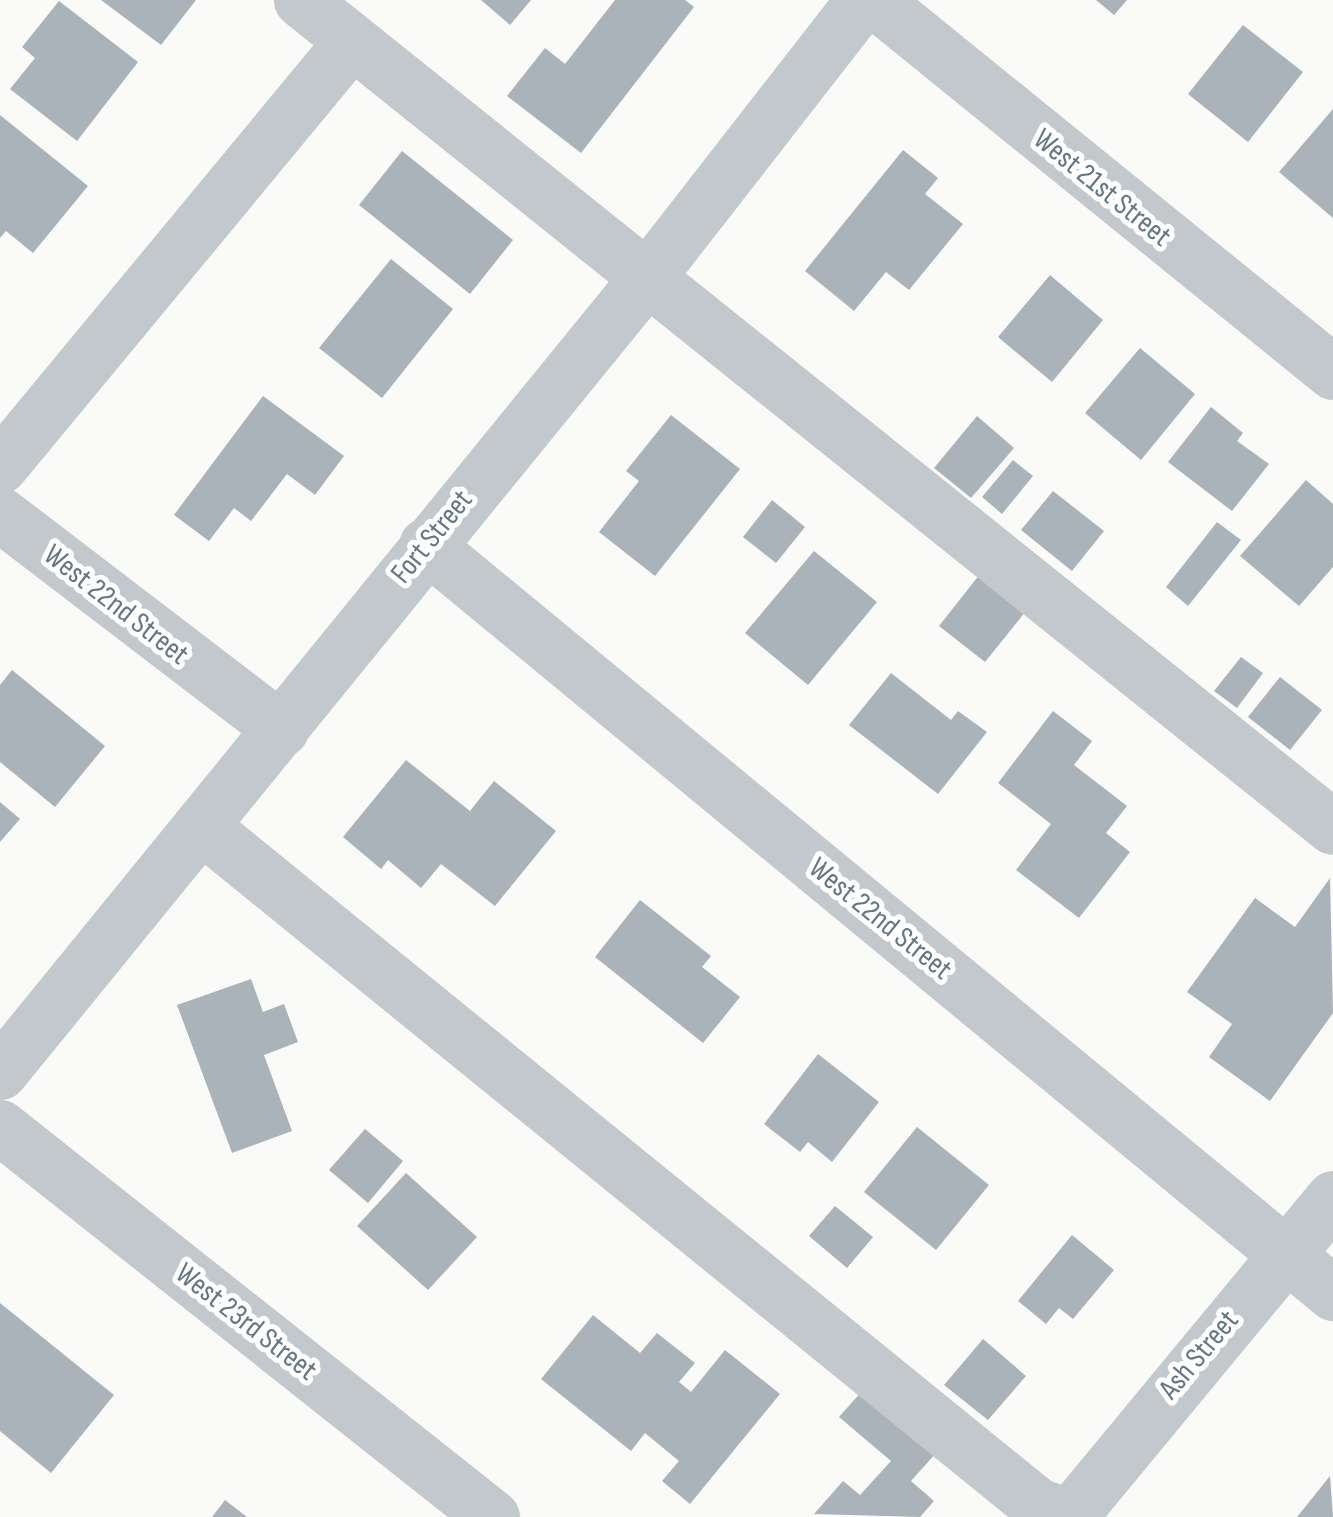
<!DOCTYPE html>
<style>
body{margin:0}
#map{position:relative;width:1333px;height:1517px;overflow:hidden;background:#fafaf8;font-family:"Sofia Sans Condensed",sans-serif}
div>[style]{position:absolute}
.building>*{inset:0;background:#aab3b9}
.minor>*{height:55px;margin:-27.5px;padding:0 27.5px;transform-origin:27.5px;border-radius:27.5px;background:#c3c8cc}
span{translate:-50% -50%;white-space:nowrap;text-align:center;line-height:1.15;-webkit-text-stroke:10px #fff;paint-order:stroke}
.street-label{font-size:30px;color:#657683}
</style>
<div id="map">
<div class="building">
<div style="clip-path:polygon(101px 0,196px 0,161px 45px)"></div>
<div style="clip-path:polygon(481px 0,531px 0,510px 25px)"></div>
<div style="clip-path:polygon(615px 0,685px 0,694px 7px,581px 153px,507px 96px,545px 48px,565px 64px)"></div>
<div style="clip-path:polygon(1096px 0,1127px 0,1114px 15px)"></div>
<div style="clip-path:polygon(59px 1px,138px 62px,77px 141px,10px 89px,35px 58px,22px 47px)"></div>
<div style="clip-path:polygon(1243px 25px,1303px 72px,1248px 142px,1188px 94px)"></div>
<div style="clip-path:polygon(1333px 109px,1333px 218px,1279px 172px)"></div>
<div style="clip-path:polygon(0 115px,88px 186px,33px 253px,6px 231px,0 238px)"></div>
<div style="clip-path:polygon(903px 150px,938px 178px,925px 194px,963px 224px,909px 290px,886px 272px,854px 311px,805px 271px)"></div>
<div style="clip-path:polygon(402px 151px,513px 240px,470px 294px,359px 205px)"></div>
<div style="clip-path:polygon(391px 259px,453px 309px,382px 398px,319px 348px)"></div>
<div style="clip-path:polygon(1050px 275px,1103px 320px,1052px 382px,998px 337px)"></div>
<div style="clip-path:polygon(1140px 348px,1195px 394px,1141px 460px,1085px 413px)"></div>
<div style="clip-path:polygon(263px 396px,344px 456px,315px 495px,287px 474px,251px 521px,234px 508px,209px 541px,174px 515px)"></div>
<div style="clip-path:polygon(1211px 407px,1243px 433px,1237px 441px,1269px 464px,1232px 511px,1168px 462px)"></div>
<div style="clip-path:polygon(671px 415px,740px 469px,655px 576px,599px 532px,639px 481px,626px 471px)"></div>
<div style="clip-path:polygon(977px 416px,1014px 448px,971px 498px,934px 468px)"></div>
<div style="clip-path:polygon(1013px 460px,1033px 476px,1002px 514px,982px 497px)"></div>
<div style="clip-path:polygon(1306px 480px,1333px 504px,1333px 567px,1299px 606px,1240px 556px)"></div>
<div style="clip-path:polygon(1053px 491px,1104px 531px,1072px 571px,1021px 530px)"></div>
<div style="clip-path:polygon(772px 500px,805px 527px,776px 563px,743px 537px)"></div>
<div style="clip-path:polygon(1217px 522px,1241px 540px,1188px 606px,1166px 587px)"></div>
<div style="clip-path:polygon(814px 551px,877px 602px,808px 685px,745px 633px)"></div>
<div style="clip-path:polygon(980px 574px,1026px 611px,985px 662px,939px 626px)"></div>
<div style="clip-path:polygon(1241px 657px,1263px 673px,1237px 708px,1214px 691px)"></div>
<div style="clip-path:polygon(12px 670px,105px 746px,55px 807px,0 762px,0 685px)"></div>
<div style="clip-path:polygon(891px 673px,951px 720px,958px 711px,987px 732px,938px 794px,849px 725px)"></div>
<div style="clip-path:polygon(1280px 677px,1322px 710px,1290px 750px,1248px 717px)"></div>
<div style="clip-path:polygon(1053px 711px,1092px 741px,1074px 765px,1127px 806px,1106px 833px,1130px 852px,1079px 918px,1016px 870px,1051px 824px,998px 783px)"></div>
<div style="clip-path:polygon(406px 760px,470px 811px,494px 781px,556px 831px,495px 906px,441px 864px,421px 888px,388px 860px,381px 869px,343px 837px)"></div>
<div style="clip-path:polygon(0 802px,20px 819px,0 842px)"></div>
<div style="clip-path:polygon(1330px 878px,1333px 1013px,1270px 1101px,1209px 1057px,1232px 1024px,1187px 992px,1255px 898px,1295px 927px)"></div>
<div style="clip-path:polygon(640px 900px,711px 956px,702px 967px,740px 997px,703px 1043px,595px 957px)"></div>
<div style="clip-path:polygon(251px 979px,263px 1012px,284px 1004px,298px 1042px,264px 1055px,292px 1131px,232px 1153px,177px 1005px)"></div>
<div style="clip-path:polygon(818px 1054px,879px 1102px,832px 1162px,808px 1142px,800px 1152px,764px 1124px)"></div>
<div style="clip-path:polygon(917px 1127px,989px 1185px,936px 1250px,864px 1192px)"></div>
<div style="clip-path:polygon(365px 1129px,403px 1161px,368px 1203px,329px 1170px)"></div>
<div style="clip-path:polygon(406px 1173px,477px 1237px,428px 1290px,357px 1226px)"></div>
<div style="clip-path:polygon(835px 1206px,873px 1237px,847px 1268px,809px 1236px)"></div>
<div style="clip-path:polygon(1072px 1235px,1114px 1270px,1073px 1319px,1059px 1308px,1046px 1324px,1018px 1301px)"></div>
<div style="clip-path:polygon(0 1303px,114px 1395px,51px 1473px,0 1431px)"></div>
<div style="clip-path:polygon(593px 1315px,640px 1353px,657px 1333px,695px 1363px,679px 1382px,691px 1392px,725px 1350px,780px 1394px,690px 1504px,662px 1481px,679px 1461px,645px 1433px,631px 1451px,541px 1379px)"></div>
<div style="clip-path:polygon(983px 1339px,1026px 1376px,988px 1420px,944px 1385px)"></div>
<div style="clip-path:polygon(863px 1390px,936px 1453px,911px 1481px,934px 1501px,920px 1517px,814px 1514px,843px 1481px,860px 1495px,891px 1461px,839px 1417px)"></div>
<div style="clip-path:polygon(1330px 1476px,1333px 1517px,1297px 1517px)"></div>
<div style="clip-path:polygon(225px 1500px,247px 1517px,212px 1517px)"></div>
</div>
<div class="minor">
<div style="left:301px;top:0;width:1322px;rotate:38.71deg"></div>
<div style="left:874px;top:0;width:591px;rotate:39.02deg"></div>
<div style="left:0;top:466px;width:549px;rotate:-50.39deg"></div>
<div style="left:0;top:514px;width:354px;rotate:37.4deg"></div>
<div style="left:426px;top:545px;width:1176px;rotate:39.51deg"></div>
<div style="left:201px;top:826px;width:1077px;rotate:39.08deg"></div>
<div style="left:1037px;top:1505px;width:36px;rotate:19deg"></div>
<div style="left:0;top:1072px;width:1026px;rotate:-50.85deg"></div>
<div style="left:648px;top:276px;width:350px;rotate:-52.1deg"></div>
<div style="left:0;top:1127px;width:628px;rotate:38.4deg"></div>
<div style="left:1069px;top:1517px;width:414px;rotate:-50.4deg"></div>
</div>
<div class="street-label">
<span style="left:1102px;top:188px;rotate:39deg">West 21st Street</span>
<span style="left:432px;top:537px;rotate:-51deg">Fort Street</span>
<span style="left:116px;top:605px;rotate:38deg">West 22nd Street</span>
<span style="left:880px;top:919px;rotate:39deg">West 22nd Street</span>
<span style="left:246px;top:1322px;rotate:38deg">West 23rd Street</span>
<span style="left:1199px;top:1355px;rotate:-50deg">Ash Street</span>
</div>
</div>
